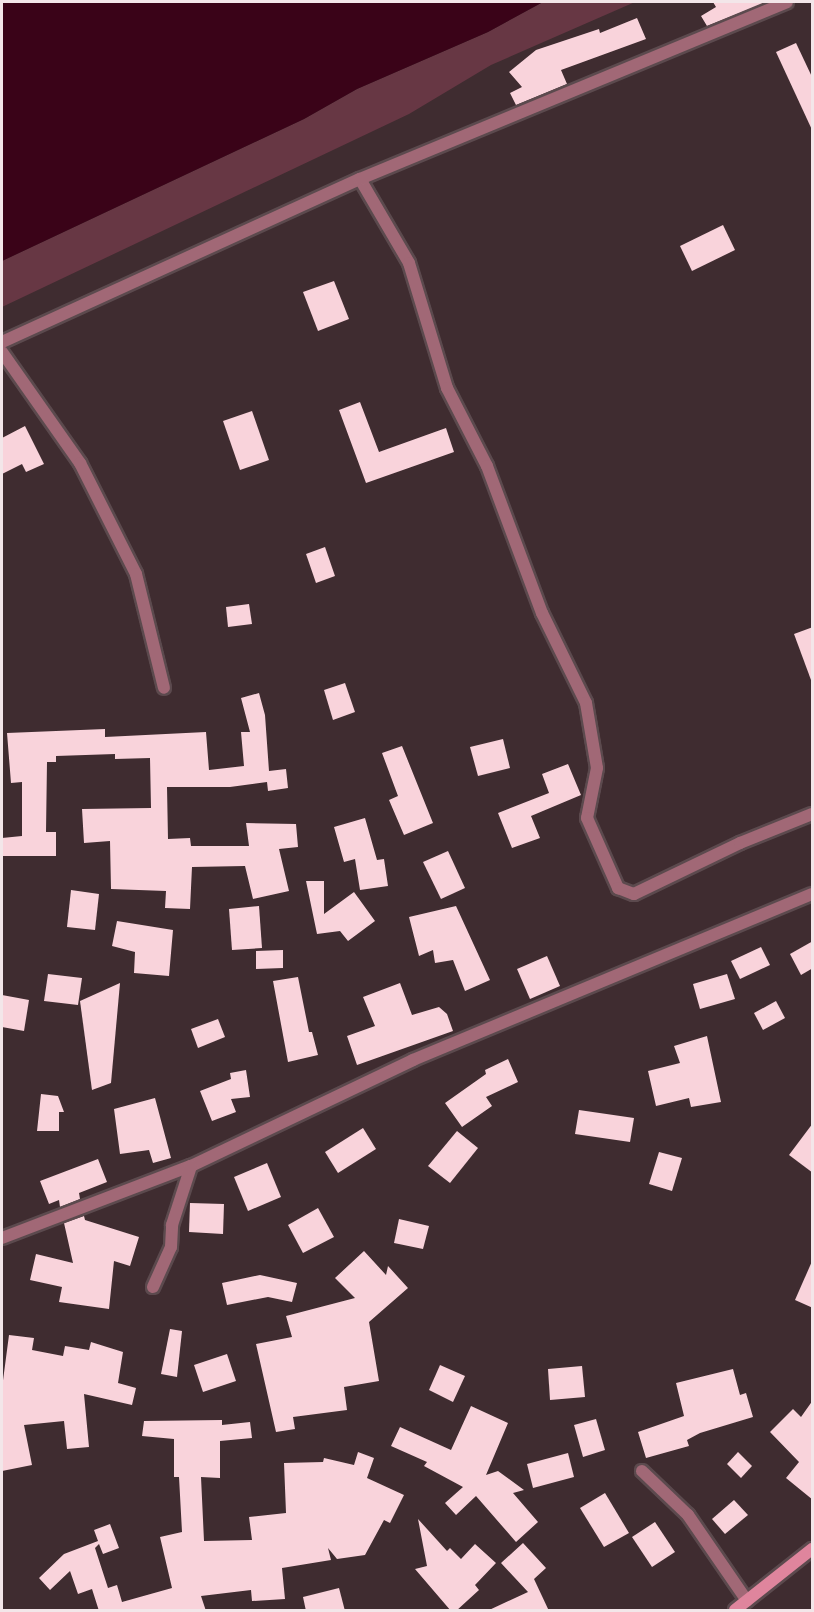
<!DOCTYPE html>
<style>
body{margin:0}
#map{position:relative;width:814px;height:1612px;overflow:hidden;background:#3f2c30;font-family:"PT Serif",serif}
div>[style]{position:absolute}
.green>*{inset:0;background:#673744}
.water>*{inset:0;background:#3a0318}
.building>*{inset:0;background:#f9d3db}
.roads{filter:drop-shadow(2px 0 #5c4a4e) drop-shadow(-2px 0 #5c4a4e) drop-shadow(0 2px #5c4a4e) drop-shadow(0 -2px #5c4a4e)}
.street>*{height:12px;margin:-6px;padding:0 6px;transform-origin:6px;border-radius:6px;background:#a16876}
.secondary>*{height:12px;margin:-6px;padding:0 6px;transform-origin:6px;border-radius:6px;background:#df859d}
span{translate:-50% -50%;white-space:nowrap;text-align:center;line-height:1.15;-webkit-text-stroke:6px #342227;paint-order:stroke}
.frame{position:absolute;inset:0;border:3px solid #f3e6e9;pointer-events:none}
</style>
<div id="map">
<div class="green">
<div style="clip-path:polygon(543px 2px,635px 2px,491px 65px,409px 114px,2px 307px,2px 261px,304px 119px,357px 89px,488px 32px)"></div>
</div>
<div class="water">
<div style="clip-path:polygon(2px 2px,543px 2px,488px 32px,357px 89px,304px 119px,2px 261px)"></div>
</div>
<div class="building">
<div style="clip-path:polygon(713px 2px,767px 2px,707px 26px,701px 16px,716px 7px)"></div>
<div style="clip-path:polygon(637px 18px,646px 39px,561px 70px,567px 84px,516px 105px,510px 93px,522px 87px,509px 72px,536px 50px,599px 29px,600px 33px)"></div>
<div style="clip-path:polygon(796px 43px,813px 79px,813px 132px,776px 52px)"></div>
<div style="clip-path:polygon(723px 225px,735px 250px,692px 271px,680px 246px)"></div>
<div style="clip-path:polygon(334px 281px,349px 319px,318px 331px,303px 292px)"></div>
<div style="clip-path:polygon(360px 402px,379px 452px,446px 428px,454px 452px,366px 483px,339px 410px)"></div>
<div style="clip-path:polygon(252px 411px,269px 460px,240px 470px,223px 421px)"></div>
<div style="clip-path:polygon(25px 426px,44px 464px,26px 472px,22px 464px,2px 474px,2px 438px)"></div>
<div style="clip-path:polygon(325px 547px,335px 576px,316px 583px,306px 554px)"></div>
<div style="clip-path:polygon(249px 604px,252px 624px,228px 627px,226px 607px)"></div>
<div style="clip-path:polygon(813px 627px,813px 680px,811px 680px,794px 634px)"></div>
<div style="clip-path:polygon(345px 683px,355px 712px,333px 720px,324px 690px)"></div>
<div style="clip-path:polygon(259px 693px,265px 715px,269px 771px,286px 769px,288px 788px,268px 791px,267px 782px,230px 787px,167px 787px,168px 839px,190px 838px,191px 846px,249px 846px,246px 823px,296px 824px,298px 847px,279px 849px,289px 891px,253px 899px,245px 866px,192px 867px,190px 909px,165px 908px,166px 891px,111px 889px,110px 841px,84px 843px,82px 809px,151px 808px,150px 758px,115px 759px,115px 754px,56px 756px,56px 762px,47px 762px,46px 832px,56px 832px,56px 856px,2px 856px,2px 838px,22px 836px,22px 782px,11px 783px,7px 733px,105px 729px,105px 737px,206px 732px,209px 770px,244px 766px,241px 732px,250px 732px,241px 698px)"></div>
<div style="clip-path:polygon(503px 739px,510px 768px,478px 776px,470px 747px)"></div>
<div style="clip-path:polygon(402px 746px,433px 823px,404px 835px,389px 800px,398px 796px,382px 753px)"></div>
<div style="clip-path:polygon(568px 764px,581px 795px,531px 816px,540px 838px,512px 848px,498px 813px,549px 793px,542px 774px)"></div>
<div style="clip-path:polygon(365px 818px,377px 860px,384px 859px,388px 886px,360px 890px,355px 859px,344px 862px,334px 827px)"></div>
<div style="clip-path:polygon(448px 851px,465px 888px,441px 899px,423px 862px)"></div>
<div style="clip-path:polygon(306px 881px,324px 881px,324px 914px,354px 892px,375px 921px,348px 941px,340px 931px,317px 934px)"></div>
<div style="clip-path:polygon(71px 890px,99px 894px,95px 930px,67px 927px)"></div>
<div style="clip-path:polygon(259px 906px,262px 948px,232px 950px,229px 909px)"></div>
<div style="clip-path:polygon(456px 906px,490px 980px,465px 991px,453px 960px,435px 963px,433px 950px,419px 956px,409px 917px)"></div>
<div style="clip-path:polygon(117px 921px,173px 930px,169px 976px,134px 973px,135px 952px,112px 946px)"></div>
<div style="clip-path:polygon(813px 941px,813px 968px,801px 975px,790px 954px)"></div>
<div style="clip-path:polygon(761px 947px,770px 965px,740px 979px,731px 961px)"></div>
<div style="clip-path:polygon(283px 950px,283px 968px,256px 969px,256px 951px)"></div>
<div style="clip-path:polygon(547px 956px,560px 986px,530px 999px,517px 969px)"></div>
<div style="clip-path:polygon(48px 974px,82px 978px,78px 1005px,44px 1001px)"></div>
<div style="clip-path:polygon(727px 974px,735px 999px,700px 1009px,693px 984px)"></div>
<div style="clip-path:polygon(298px 977px,309px 1032px,312px 1032px,318px 1055px,288px 1062px,273px 981px)"></div>
<div style="clip-path:polygon(120px 983px,111px 1083px,92px 1090px,80px 1001px)"></div>
<div style="clip-path:polygon(400px 983px,412px 1015px,439px 1007px,447px 1014px,453px 1031px,357px 1065px,347px 1036px,375px 1026px,363px 997px)"></div>
<div style="clip-path:polygon(2px 995px,29px 1000px,24px 1031px,2px 1027px)"></div>
<div style="clip-path:polygon(776px 1001px,785px 1018px,763px 1030px,754px 1013px)"></div>
<div style="clip-path:polygon(218px 1019px,225px 1037px,198px 1048px,191px 1029px)"></div>
<div style="clip-path:polygon(707px 1036px,721px 1102px,691px 1107px,689px 1098px,656px 1106px,648px 1071px,680px 1063px,674px 1046px)"></div>
<div style="clip-path:polygon(508px 1059px,518px 1082px,486px 1097px,492px 1106px,462px 1127px,445px 1103px,486px 1074px,485px 1070px)"></div>
<div style="clip-path:polygon(246px 1070px,250px 1097px,231px 1099px,236px 1112px,212px 1121px,200px 1091px,231px 1079px,230px 1073px)"></div>
<div style="clip-path:polygon(41px 1094px,58px 1096px,64px 1112px,59px 1112px,59px 1131px,37px 1131px)"></div>
<div style="clip-path:polygon(155px 1098px,171px 1158px,153px 1163px,149px 1150px,120px 1154px,114px 1109px)"></div>
<div style="clip-path:polygon(579px 1110px,634px 1118px,630px 1142px,575px 1134px)"></div>
<div style="clip-path:polygon(813px 1123px,813px 1173px,789px 1155px)"></div>
<div style="clip-path:polygon(363px 1128px,376px 1149px,338px 1173px,325px 1152px)"></div>
<div style="clip-path:polygon(457px 1131px,478px 1148px,450px 1183px,428px 1166px)"></div>
<div style="clip-path:polygon(659px 1152px,682px 1158px,672px 1191px,649px 1184px)"></div>
<div style="clip-path:polygon(98px 1159px,107px 1182px,79px 1193px,80px 1199px,60px 1207px,59px 1200px,49px 1204px,40px 1181px)"></div>
<div style="clip-path:polygon(267px 1163px,281px 1197px,248px 1211px,234px 1177px)"></div>
<div style="clip-path:polygon(190px 1203px,224px 1204px,223px 1234px,189px 1232px)"></div>
<div style="clip-path:polygon(318px 1208px,334px 1237px,303px 1253px,288px 1225px)"></div>
<div style="clip-path:polygon(84px 1216px,85px 1220px,139px 1237px,130px 1266px,114px 1261px,109px 1309px,59px 1302px,62px 1287px,30px 1280px,36px 1254px,73px 1263px,64px 1223px)"></div>
<div style="clip-path:polygon(399px 1219px,429px 1226px,423px 1249px,394px 1243px)"></div>
<div style="clip-path:polygon(364px 1251px,386px 1275px,388px 1266px,408px 1288px,369px 1322px,379px 1381px,344px 1387px,347px 1410px,293px 1417px,295px 1429px,276px 1432px,256px 1344px,292px 1337px,286px 1316px,355px 1298px,335px 1278px)"></div>
<div style="clip-path:polygon(813px 1259px,813px 1308px,795px 1300px)"></div>
<div style="clip-path:polygon(260px 1275px,297px 1283px,292px 1302px,268px 1297px,227px 1305px,222px 1283px)"></div>
<div style="clip-path:polygon(170px 1329px,182px 1331px,177px 1377px,161px 1374px)"></div>
<div style="clip-path:polygon(9px 1335px,34px 1338px,32px 1350px,63px 1356px,65px 1346px,89px 1350px,91px 1342px,123px 1352px,118px 1383px,136px 1388px,132px 1405px,84px 1394px,89px 1447px,67px 1449px,64px 1421px,24px 1425px,32px 1465px,2px 1471px,2px 1388px)"></div>
<div style="clip-path:polygon(227px 1354px,236px 1381px,203px 1392px,194px 1365px)"></div>
<div style="clip-path:polygon(440px 1365px,465px 1376px,453px 1402px,429px 1390px)"></div>
<div style="clip-path:polygon(582px 1366px,585px 1397px,550px 1400px,548px 1369px)"></div>
<div style="clip-path:polygon(733px 1369px,740px 1395px,746px 1393px,753px 1417px,700px 1433px,687px 1440px,689px 1446px,646px 1458px,638px 1432px,684px 1416px,676px 1383px)"></div>
<div style="clip-path:polygon(813px 1400px,813px 1500px,786px 1478px,799px 1462px,770px 1432px,793px 1409px,801px 1417px)"></div>
<div style="clip-path:polygon(471px 1406px,508px 1423px,486px 1475px,498px 1471px,524px 1490px,513px 1493px,538px 1522px,516px 1542px,476px 1496px,456px 1515px,445px 1503px,463px 1487px,424px 1466px,427px 1462px,391px 1446px,400px 1427px,451px 1450px)"></div>
<div style="clip-path:polygon(596px 1419px,605px 1450px,583px 1457px,574px 1425px)"></div>
<div style="clip-path:polygon(222px 1420px,222px 1425px,250px 1422px,252px 1438px,220px 1441px,220px 1478px,201px 1477px,204px 1541px,252px 1540px,249px 1517px,286px 1513px,284px 1463px,323px 1462px,324px 1458px,354px 1465px,358px 1452px,374px 1458px,367px 1478px,404px 1495px,390px 1523px,384px 1520px,365px 1555px,337px 1559px,328px 1548px,331px 1560px,282px 1568px,285px 1599px,252px 1601px,251px 1590px,201px 1596px,206px 1611px,99px 1611px,92px 1589px,78px 1594px,70px 1571px,50px 1590px,39px 1578px,64px 1554px,98px 1541px,94px 1530px,110px 1524px,119px 1548px,103px 1554px,99px 1544px,95px 1548px,108px 1588px,117px 1585px,122px 1602px,172px 1588px,160px 1537px,182px 1532px,179px 1477px,174px 1477px,174px 1439px,142px 1436px,144px 1421px)"></div>
<div style="clip-path:polygon(738px 1452px,752px 1466px,741px 1478px,727px 1464px)"></div>
<div style="clip-path:polygon(568px 1453px,574px 1477px,533px 1488px,527px 1464px)"></div>
<div style="clip-path:polygon(605px 1493px,629px 1533px,604px 1547px,580px 1508px)"></div>
<div style="clip-path:polygon(734px 1500px,748px 1515px,725px 1534px,712px 1519px)"></div>
<div style="clip-path:polygon(418px 1519px,447px 1551px,450px 1548px,461px 1559px,475px 1544px,496px 1563px,475px 1585px,479px 1590px,456px 1611px,451px 1611px,415px 1569px,427px 1566px)"></div>
<div style="clip-path:polygon(655px 1522px,675px 1552px,652px 1567px,632px 1537px)"></div>
<div style="clip-path:polygon(523px 1543px,546px 1568px,534px 1579px,549px 1611px,487px 1611px,528px 1592px,501px 1563px)"></div>
<div style="clip-path:polygon(339px 1588px,345px 1611px,306px 1611px,303px 1597px)"></div>
</div>
<div class="roads">
<div class="street">
<div style="left:360px;top:179px;width:97px;rotate:59.7deg"></div>
<div style="left:409px;top:263px;width:131px;rotate:73.1deg"></div>
<div style="left:447px;top:388px;width:88px;rotate:62.9deg"></div>
<div style="left:487px;top:466px;width:157px;rotate:69.5deg"></div>
<div style="left:542px;top:613px;width:100px;rotate:63.9deg"></div>
<div style="left:586px;top:703px;width:66px;rotate:80.4deg"></div>
<div style="left:597px;top:768px;width:51px;rotate:101.3deg"></div>
<div style="left:587px;top:818px;width:77px;rotate:66.1deg"></div>
<div style="left:618px;top:888px;width:17px;rotate:21deg"></div>
<div style="left:634px;top:894px;width:118px;rotate:-25.7deg"></div>
<div style="left:740px;top:843px;width:78px;rotate:-21.9deg"></div>
<div style="left:2px;top:342px;width:393px;rotate:-24.5deg"></div>
<div style="left:360px;top:179px;width:462px;rotate:-22.5deg"></div>
<div style="left:2px;top:352px;width:136px;rotate:54.9deg"></div>
<div style="left:80px;top:463px;width:124px;rotate:63.2deg"></div>
<div style="left:136px;top:574px;width:117px;rotate:76.2deg"></div>
<div style="left:2px;top:1238px;width:202px;rotate:-20.9deg"></div>
<div style="left:191px;top:1166px;width:246px;rotate:-25.5deg"></div>
<div style="left:413px;top:1060px;width:432px;rotate:-22.6deg"></div>
<div style="left:153px;top:1287px;width:44px;rotate:-65.8deg"></div>
<div style="left:171px;top:1247px;width:22px;rotate:-87deg"></div>
<div style="left:172px;top:1225px;width:62px;rotate:-72.1deg"></div>
<div style="left:642px;top:1471px;width:64px;rotate:43.7deg"></div>
<div style="left:688px;top:1515px;width:104px;rotate:55.5deg"></div>
</div>
<div class="secondary">
<div style="left:735px;top:1610px;width:98px;rotate:-38.4deg"></div>
</div>
</div>
<div class="frame"></div>
</div>
